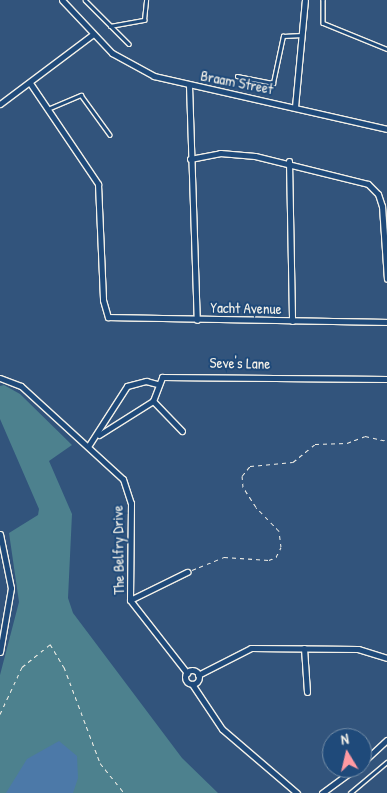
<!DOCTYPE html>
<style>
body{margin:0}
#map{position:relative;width:387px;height:793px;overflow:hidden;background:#32547c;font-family:"Patrick Hand",sans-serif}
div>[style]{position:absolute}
.green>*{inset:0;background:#4d818e}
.water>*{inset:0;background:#4c79a8}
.path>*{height:1px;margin-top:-0.5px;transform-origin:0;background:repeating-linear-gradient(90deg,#f4f1e8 0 4px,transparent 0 8px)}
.roads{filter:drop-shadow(1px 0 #f4f1e8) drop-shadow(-1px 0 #f4f1e8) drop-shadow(0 1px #f4f1e8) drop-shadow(0 -1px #f4f1e8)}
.service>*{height:2.5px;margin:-1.25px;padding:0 1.25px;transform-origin:1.25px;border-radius:1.25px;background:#1f4a7a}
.minor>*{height:5px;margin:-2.5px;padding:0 2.5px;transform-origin:2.5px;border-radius:2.5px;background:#1f4a7a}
.minor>.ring{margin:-2.5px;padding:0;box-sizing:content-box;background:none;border:5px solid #1f4a7a;border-radius:50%}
span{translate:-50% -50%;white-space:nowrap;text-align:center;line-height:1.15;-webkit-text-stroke:4px #1f4a7a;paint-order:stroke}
.street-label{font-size:15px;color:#f4f1e8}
.north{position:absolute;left:322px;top:728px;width:50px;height:50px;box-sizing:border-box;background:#1f4a7a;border:1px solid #748da6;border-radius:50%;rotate:351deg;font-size:14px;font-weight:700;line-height:20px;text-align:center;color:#f4f1e8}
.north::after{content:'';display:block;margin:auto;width:18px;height:22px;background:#ff9aa2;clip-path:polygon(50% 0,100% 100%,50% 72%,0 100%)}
</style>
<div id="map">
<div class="green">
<div style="clip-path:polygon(4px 385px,20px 394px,72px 445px,49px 461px,72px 514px,68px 598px,73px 613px,182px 758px,218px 793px,0 793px,0 675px,19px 602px,9px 533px,38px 515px,39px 509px,0 419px,0 386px)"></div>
</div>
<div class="water">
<div style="clip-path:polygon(59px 741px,77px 756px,78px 778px,73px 793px,6px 793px,27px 759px)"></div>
</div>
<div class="path">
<div style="left:192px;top:570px;width:35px;rotate:-22deg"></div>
<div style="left:224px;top:557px;width:45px;rotate:3.8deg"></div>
<div style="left:269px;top:560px;width:8px;rotate:-23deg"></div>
<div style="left:276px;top:557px;width:11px;rotate:-63deg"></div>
<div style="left:281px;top:547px;width:16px;rotate:-97deg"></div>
<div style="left:279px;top:531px;width:33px;rotate:-134deg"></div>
<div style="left:256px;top:507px;width:24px;rotate:-123deg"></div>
<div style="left:243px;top:487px;width:11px;rotate:-95deg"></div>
<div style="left:242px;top:476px;width:13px;rotate:-51deg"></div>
<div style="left:250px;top:466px;width:43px;rotate:-5.3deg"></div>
<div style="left:293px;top:462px;width:28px;rotate:-39deg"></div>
<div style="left:315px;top:444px;width:32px;rotate:-2deg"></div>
<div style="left:347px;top:443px;width:19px;rotate:-21deg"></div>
<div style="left:365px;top:436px;width:23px;rotate:13deg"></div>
<div style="left:0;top:714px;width:52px;rotate:-64.9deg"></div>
<div style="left:22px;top:667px;width:36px;rotate:-39deg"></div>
<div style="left:50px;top:644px;width:27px;rotate:59deg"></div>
<div style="left:64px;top:667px;width:103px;rotate:69.4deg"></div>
<div style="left:100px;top:763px;width:38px;rotate:51deg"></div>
</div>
<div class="roads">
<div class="service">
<div style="left:85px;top:0;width:62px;rotate:45deg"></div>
<div style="left:323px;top:0;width:23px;rotate:90deg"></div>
<div style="left:323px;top:23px;width:69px;rotate:22.1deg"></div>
<div style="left:110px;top:26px;width:35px;rotate:-10deg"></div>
<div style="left:144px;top:20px;width:20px;rotate:-84deg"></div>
<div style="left:237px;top:76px;width:37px;rotate:11deg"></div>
<div style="left:273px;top:83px;width:48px;rotate:-78deg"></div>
<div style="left:283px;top:36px;width:19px;rotate:-3deg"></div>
<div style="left:48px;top:109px;width:36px;rotate:-23deg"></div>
<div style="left:81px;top:95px;width:49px;rotate:54.1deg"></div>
<div style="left:350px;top:793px;width:48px;rotate:-40deg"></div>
</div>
<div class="minor">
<div style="left:62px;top:0;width:73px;rotate:46.7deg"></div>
<div style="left:112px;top:53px;width:48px;rotate:28.7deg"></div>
<div style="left:154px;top:76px;width:239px;rotate:12.8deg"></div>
<div style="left:30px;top:83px;width:122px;rotate:56deg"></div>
<div style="left:98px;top:184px;width:116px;rotate:87.5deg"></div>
<div style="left:103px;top:300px;width:18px;rotate:74deg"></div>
<div style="left:108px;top:317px;width:279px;rotate:1deg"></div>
<div style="left:189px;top:85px;width:235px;rotate:88.1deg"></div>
<div style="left:0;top:104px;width:115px;rotate:-36.9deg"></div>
<div style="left:295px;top:107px;width:107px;rotate:-84.7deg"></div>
<div style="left:190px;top:159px;width:31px;rotate:-11deg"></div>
<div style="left:220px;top:153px;width:35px;rotate:5deg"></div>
<div style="left:255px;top:156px;width:116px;rotate:13.9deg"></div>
<div style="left:368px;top:184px;width:14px;rotate:45deg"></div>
<div style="left:378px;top:194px;width:13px;rotate:72deg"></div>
<div style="left:382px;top:206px;width:73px;rotate:86.1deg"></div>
<div style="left:289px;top:161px;width:160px;rotate:88.9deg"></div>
<div style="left:0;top:378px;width:22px;rotate:21deg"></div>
<div style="left:21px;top:386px;width:138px;rotate:42.4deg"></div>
<div style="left:123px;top:479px;width:25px;rotate:72deg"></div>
<div style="left:131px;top:503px;width:97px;rotate:90.6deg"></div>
<div style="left:130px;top:600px;width:93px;rotate:52deg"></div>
<div style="left:182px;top:431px;width:42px;rotate:-134deg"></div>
<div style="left:153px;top:401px;width:26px;rotate:-69deg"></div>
<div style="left:162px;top:377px;width:225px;rotate:0.5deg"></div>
<div style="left:99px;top:435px;width:64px;rotate:-32.2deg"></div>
<div style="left:89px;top:445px;width:70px;rotate:-57.2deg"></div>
<div style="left:127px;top:386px;width:20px;rotate:-15deg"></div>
<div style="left:146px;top:381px;width:11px;rotate:15deg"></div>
<div style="left:0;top:534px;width:55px;rotate:78.5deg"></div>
<div style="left:11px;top:588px;width:65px;rotate:99.8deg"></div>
<div style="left:130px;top:600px;width:64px;rotate:-26.2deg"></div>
<div style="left:304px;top:648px;width:44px;rotate:86.1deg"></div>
<div class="ring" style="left:185px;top:670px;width:9px;height:9px"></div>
<div style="left:198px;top:675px;width:59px;rotate:-27deg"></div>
<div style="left:251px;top:648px;width:107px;rotate:0.5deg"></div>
<div style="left:358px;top:649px;width:30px;rotate:17deg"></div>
<div style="left:192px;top:684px;width:54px;rotate:56.3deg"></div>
<div style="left:222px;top:729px;width:99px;rotate:40.5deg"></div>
<div style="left:362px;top:763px;width:34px;rotate:-43deg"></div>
<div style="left:322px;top:793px;width:42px;rotate:-36.3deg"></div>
</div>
</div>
<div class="street-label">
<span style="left:237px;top:82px;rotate:11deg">Braam Street</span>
<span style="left:246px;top:308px;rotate:1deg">Yacht Avenue</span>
<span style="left:240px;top:363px;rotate:1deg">Seve's Lane</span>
<span style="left:118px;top:550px;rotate:-91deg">The Belfry Drive</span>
</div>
<div class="north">N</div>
</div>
